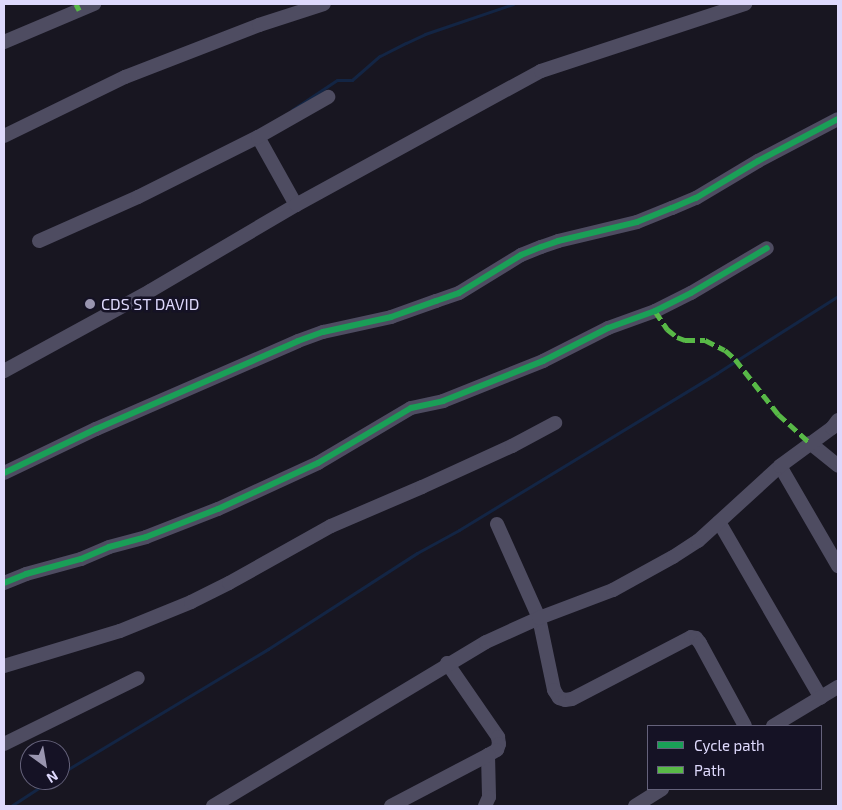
<!DOCTYPE html>
<style>
body{margin:0}
#map{position:relative;width:842px;height:810px;overflow:hidden;background:#181621;font-family:"Exo 2",sans-serif}
div>[style]{position:absolute}
.stream>*{height:3px;margin:-1.5px;padding:0 1.5px;transform-origin:1.5px;border-radius:1.5px;background:#132544}
.minor>*{height:14px;margin:-7px;padding:0 7px;transform-origin:7px;border-radius:7px;background:#4e4c61}
.quiet>*{height:5px;margin-top:-2.5px;transform-origin:0;background:repeating-linear-gradient(90deg,#58b947 0 10px,transparent 0 15px)}
.cycleway>*{height:6px;margin:-3px;padding:0 3px;transform-origin:3px;border-radius:3px;background:#1a9f57}
.dots>*{width:14px;height:14px;translate:-50% -50%;box-sizing:border-box;border:2px solid #151225;border-radius:50%}
span{translate:-50% -50%;white-space:nowrap;text-align:center;line-height:1.15;-webkit-text-stroke:5px #151225;paint-order:stroke}
.poi-label{font-size:16px;color:#ded9fc}
.left{translate:0 -50%;text-align:left}
.frame{position:absolute;inset:0;border:5px solid #ded9fc;pointer-events:none}
.legend{position:absolute;left:647px;top:725px;width:175px;height:65px;box-sizing:border-box;background:#151225;border:1px solid #65627b;margin:0;padding:6px 9px;list-style:none;font-size:15px;color:#ded9fc}
.legend li{display:flex;align-items:center;gap:10px;height:25px}
.legend b{width:25px;border:1px solid #65627b}
.north{position:absolute;left:20px;top:740px;width:50px;height:50px;box-sizing:border-box;background:#151225;border:1px solid #65627b;border-radius:50%;rotate:148deg;font-size:14px;font-weight:700;line-height:20px;text-align:center;color:#ded9fc}
.north::after{content:'';display:block;margin:auto;width:18px;height:22px;background:#9995af;clip-path:polygon(50% 0,100% 100%,50% 72%,0 100%)}
</style>
<div id="map">
<div class="stream">
<div style="left:292px;top:110px;width:54px;rotate:-33.7deg"></div>
<div style="left:337px;top:80px;width:15px"></div>
<div style="left:352px;top:80px;width:37px;rotate:-41deg"></div>
<div style="left:380px;top:56px;width:29px;rotate:-27deg"></div>
<div style="left:406px;top:43px;width:21px;rotate:-25deg"></div>
<div style="left:425px;top:34px;width:93px;rotate:-18.8deg"></div>
<div style="left:60px;top:774px;width:243px;rotate:-31deg"></div>
<div style="left:268px;top:649px;width:177px;rotate:-32.8deg"></div>
<div style="left:417px;top:553px;width:48px;rotate:-28.7deg"></div>
<div style="left:459px;top:530px;width:302px;rotate:-31.3deg"></div>
<div style="left:717px;top:373px;width:143px;rotate:-32.5deg"></div>
<div style="left:11px;top:806px;width:48px;rotate:-33deg"></div>
</div>
<div class="minor">
<div style="left:4px;top:42px;width:98px;rotate:-22.9deg"></div>
<div style="left:4px;top:136px;width:135px;rotate:-26deg"></div>
<div style="left:125px;top:77px;width:144px;rotate:-21.2deg"></div>
<div style="left:259px;top:25px;width:68px;rotate:-17.9deg"></div>
<div style="left:258px;top:137px;width:78px;rotate:60.8deg"></div>
<div style="left:39px;top:241px;width:108px;rotate:-24deg"></div>
<div style="left:138px;top:197px;width:134px;rotate:-26.6deg"></div>
<div style="left:258px;top:137px;width:81px;rotate:-29.7deg"></div>
<div style="left:4px;top:371px;width:166px;rotate:-28.7deg"></div>
<div style="left:150px;top:291px;width:169px;rotate:-30.5deg"></div>
<div style="left:296px;top:205px;width:279px;rotate:-28.7deg"></div>
<div style="left:541px;top:71px;width:215px;rotate:-18.2deg"></div>
<div style="left:810px;top:443px;width:36px;rotate:39deg"></div>
<div style="left:780px;top:466px;width:116px;rotate:59.9deg"></div>
<div style="left:4px;top:473px;width:102px;rotate:-25.6deg"></div>
<div style="left:96px;top:429px;width:220px;rotate:-23.5deg"></div>
<div style="left:298px;top:341px;width:27px;rotate:-20deg"></div>
<div style="left:323px;top:332px;width:70px;rotate:-12.4deg"></div>
<div style="left:391px;top:317px;width:48px;rotate:-19.6deg"></div>
<div style="left:436px;top:301px;width:24px;rotate:-19deg"></div>
<div style="left:459px;top:293px;width:73px;rotate:-31.5deg"></div>
<div style="left:521px;top:255px;width:22px;rotate:-22deg"></div>
<div style="left:541px;top:247px;width:18px;rotate:-19deg"></div>
<div style="left:558px;top:241px;width:81px;rotate:-13.5deg"></div>
<div style="left:637px;top:222px;width:38px;rotate:-22deg"></div>
<div style="left:672px;top:208px;width:26px;rotate:-23deg"></div>
<div style="left:696px;top:198px;width:72px;rotate:-30.8deg"></div>
<div style="left:758px;top:161px;width:90px;rotate:-27.7deg"></div>
<div style="left:719px;top:522px;width:203px;rotate:59.9deg"></div>
<div style="left:497px;top:524px;width:103px;rotate:65.9deg"></div>
<div style="left:539px;top:618px;width:74px;rotate:78.2deg"></div>
<div style="left:554px;top:690px;width:9px;rotate:58deg"></div>
<div style="left:559px;top:698px;width:6px;rotate:18deg"></div>
<div style="left:565px;top:700px;width:7px;rotate:-8deg"></div>
<div style="left:572px;top:699px;width:134px;rotate:-27.5deg"></div>
<div style="left:691px;top:637px;width:5px;rotate:11deg"></div>
<div style="left:696px;top:638px;width:6px;rotate:51deg"></div>
<div style="left:700px;top:643px;width:94px;rotate:61.5deg"></div>
<div style="left:4px;top:583px;width:24px;rotate:-22deg"></div>
<div style="left:26px;top:574px;width:57px;rotate:-15.3deg"></div>
<div style="left:81px;top:559px;width:30px;rotate:-23deg"></div>
<div style="left:109px;top:547px;width:38px;rotate:-15deg"></div>
<div style="left:146px;top:537px;width:77px;rotate:-21.3deg"></div>
<div style="left:218px;top:509px;width:110px;rotate:-24.7deg"></div>
<div style="left:318px;top:463px;width:108px;rotate:-30.6deg"></div>
<div style="left:411px;top:408px;width:33px;rotate:-12deg"></div>
<div style="left:443px;top:401px;width:108px;rotate:-21.8deg"></div>
<div style="left:543px;top:361px;width:73px;rotate:-26.9deg"></div>
<div style="left:608px;top:328px;width:50px;rotate:-19.9deg"></div>
<div style="left:655px;top:311px;width:40px;rotate:-26.6deg"></div>
<div style="left:691px;top:293px;width:88px;rotate:-30.6deg"></div>
<div style="left:447px;top:663px;width:90px;rotate:55.4deg"></div>
<div style="left:498px;top:737px;width:7px;rotate:82deg"></div>
<div style="left:499px;top:744px;width:6px;rotate:108deg"></div>
<div style="left:497px;top:750px;width:10px;rotate:151deg"></div>
<div style="left:488px;top:755px;width:42px;rotate:88.6deg"></div>
<div style="left:489px;top:797px;width:10px;rotate:114deg"></div>
<div style="left:4px;top:666px;width:121px;rotate:-16.8deg"></div>
<div style="left:120px;top:631px;width:77px;rotate:-22.2deg"></div>
<div style="left:191px;top:602px;width:42px;rotate:-26.6deg"></div>
<div style="left:229px;top:583px;width:117px;rotate:-29.2deg"></div>
<div style="left:331px;top:526px;width:99px;rotate:-23.2deg"></div>
<div style="left:422px;top:487px;width:99px;rotate:-24.5deg"></div>
<div style="left:512px;top:446px;width:49px;rotate:-28.1deg"></div>
<div style="left:773px;top:726px;width:76px;rotate:-31deg"></div>
<div style="left:4px;top:744px;width:149px;rotate:-26.2deg"></div>
<div style="left:213px;top:806px;width:318px;rotate:-31deg"></div>
<div style="left:486px;top:642px;width:58px;rotate:-24.4deg"></div>
<div style="left:539px;top:618px;width:79px;rotate:-20.7deg"></div>
<div style="left:613px;top:590px;width:68px;rotate:-28.8deg"></div>
<div style="left:673px;top:557px;width:30px;rotate:-33deg"></div>
<div style="left:698px;top:541px;width:111px;rotate:-42.4deg"></div>
<div style="left:780px;top:466px;width:64px;rotate:-36.2deg"></div>
<div style="left:832px;top:428px;width:10px;rotate:-53deg"></div>
<div style="left:391px;top:806px;width:110px;rotate:-27.7deg"></div>
<div style="left:635px;top:806px;width:32px;rotate:-32deg"></div>
</div>
<div class="quiet">
<div style="left:76px;top:4px;width:7px;rotate:63deg"></div>
<div style="left:655px;top:311px;width:22px;rotate:56deg"></div>
<div style="left:667px;top:329px;width:13px;rotate:39deg"></div>
<div style="left:677px;top:337px;width:9px;rotate:21deg"></div>
<div style="left:685px;top:340px;width:20px"></div>
<div style="left:705px;top:340px;width:22px;rotate:27deg"></div>
<div style="left:725px;top:350px;width:13px;rotate:42deg"></div>
<div style="left:735px;top:359px;width:70px;rotate:52deg"></div>
<div style="left:778px;top:414px;width:43px;rotate:42.2deg"></div>
</div>
<div class="cycleway">
<div style="left:4px;top:473px;width:102px;rotate:-25.6deg"></div>
<div style="left:96px;top:429px;width:220px;rotate:-23.5deg"></div>
<div style="left:298px;top:341px;width:27px;rotate:-20deg"></div>
<div style="left:323px;top:332px;width:70px;rotate:-12.4deg"></div>
<div style="left:391px;top:317px;width:48px;rotate:-19.6deg"></div>
<div style="left:436px;top:301px;width:24px;rotate:-19deg"></div>
<div style="left:459px;top:293px;width:73px;rotate:-31.5deg"></div>
<div style="left:521px;top:255px;width:22px;rotate:-22deg"></div>
<div style="left:541px;top:247px;width:18px;rotate:-19deg"></div>
<div style="left:558px;top:241px;width:81px;rotate:-13.5deg"></div>
<div style="left:637px;top:222px;width:38px;rotate:-22deg"></div>
<div style="left:672px;top:208px;width:26px;rotate:-23deg"></div>
<div style="left:696px;top:198px;width:72px;rotate:-30.8deg"></div>
<div style="left:758px;top:161px;width:90px;rotate:-27.7deg"></div>
<div style="left:4px;top:583px;width:24px;rotate:-22deg"></div>
<div style="left:26px;top:574px;width:57px;rotate:-15.3deg"></div>
<div style="left:81px;top:559px;width:30px;rotate:-23deg"></div>
<div style="left:109px;top:547px;width:38px;rotate:-15deg"></div>
<div style="left:146px;top:537px;width:77px;rotate:-21.3deg"></div>
<div style="left:218px;top:509px;width:110px;rotate:-24.7deg"></div>
<div style="left:318px;top:463px;width:108px;rotate:-30.6deg"></div>
<div style="left:411px;top:408px;width:33px;rotate:-12deg"></div>
<div style="left:443px;top:401px;width:108px;rotate:-21.8deg"></div>
<div style="left:543px;top:361px;width:73px;rotate:-26.9deg"></div>
<div style="left:608px;top:328px;width:50px;rotate:-19.9deg"></div>
<div style="left:655px;top:311px;width:40px;rotate:-26.6deg"></div>
<div style="left:691px;top:293px;width:88px;rotate:-30.6deg"></div>
</div>
<div class="dots">
<div style="left:90px;top:304px;background:#9995af"></div>
</div>
<div class="poi-label">
<span class="left" style="left:101px;top:304px">CDS ST DAVID</span>
</div>
<div class="frame"></div>
<ul class="legend">
<li><b style="height:6px;background:#1a9f57"></b>Cycle path</li>
<li><b style="height:6px;background:#58b947"></b>Path</li>
</ul>
<div class="north">N</div>
</div>
